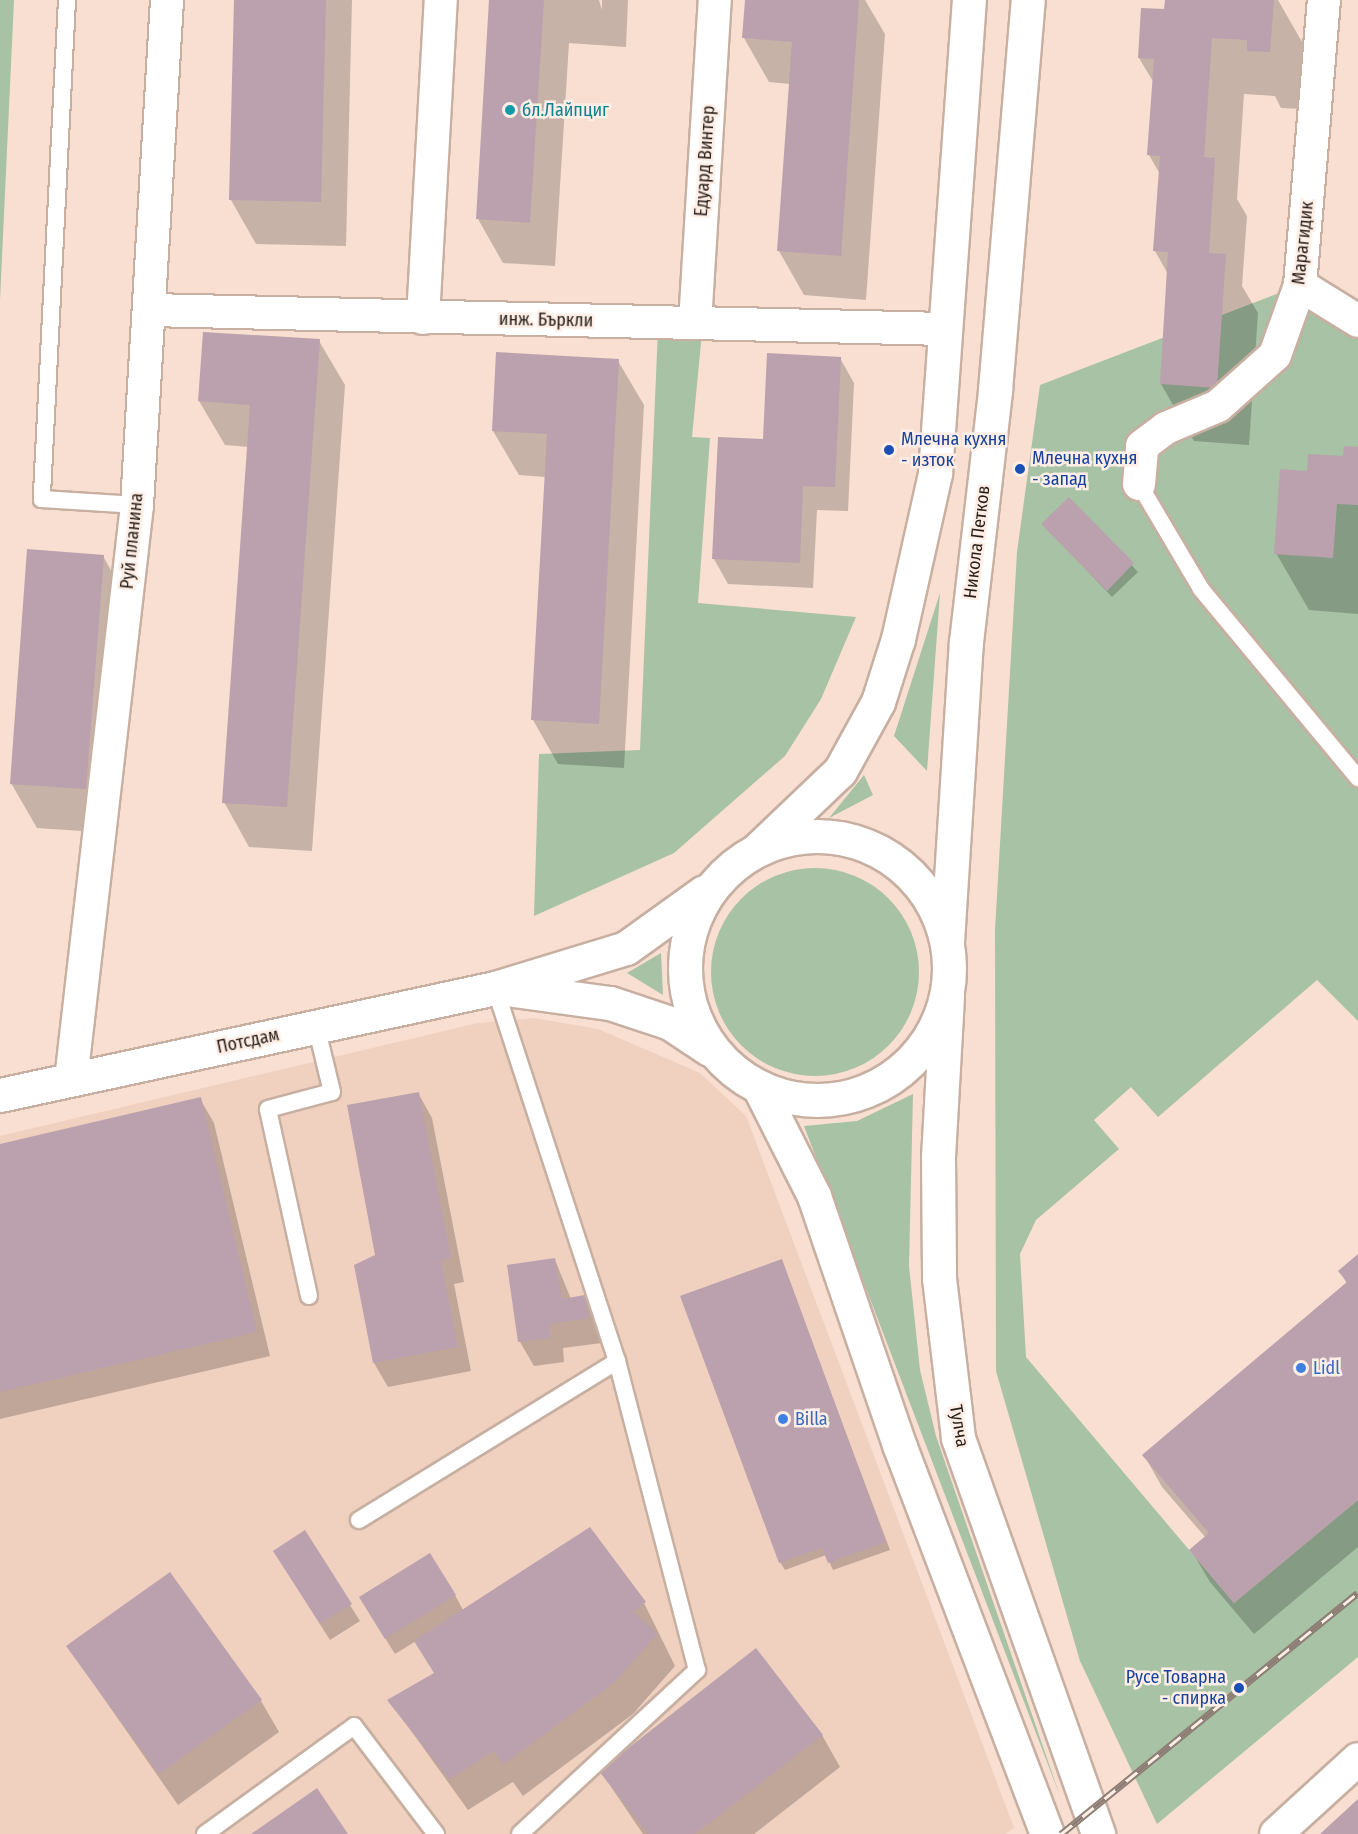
<!DOCTYPE html>
<meta charset="utf-8">
<style>
body{margin:0}
#map{position:relative;width:1358px;height:1834px;overflow:hidden;background:#f8dfd1;font-family:"Fira Sans Condensed",sans-serif}
div>[style]{position:absolute}
.built>*{inset:0;background:#f0d0bf}
.green>*{inset:0;background:#a7c2a4}
.round{border-radius:50%}
.shadow>*{inset:0;background:#0003}
.building>*{inset:0;background:#baa1ad}
.roads{filter:drop-shadow(2px 0 #c7afa1) drop-shadow(-2px 0 #c7afa1) drop-shadow(0 2px #c7afa1) drop-shadow(0 -2px #c7afa1)}
.lane>*{height:16px;margin:-8px;padding:0 8px;transform-origin:8px;border-radius:8px;background:#fff}
.street>*{height:32px;margin:-16px;padding:0 16px;transform-origin:16px;border-radius:16px;background:#fff}
.secondary>*{height:33px;margin:-16.5px;padding:0 16.5px;transform-origin:16.5px;border-radius:16.5px;background:#fff}
.secondary>.ring{margin:-16.5px;padding:0;box-sizing:content-box;background:none;border:33px solid #fff;border-radius:50%}
.rail>*{height:7px;margin-top:-3.5px;transform-origin:0;background:repeating-linear-gradient(90deg,#feeee6 0 14px,#8e7d74 0 28px);box-sizing:border-box;border-block:2px solid #8e7d74}
.dots>*{width:16px;height:16px;translate:-50% -50%;box-sizing:border-box;border:3px solid #feeee6;border-radius:50%}
span{translate:-50% -50%;white-space:nowrap;text-align:center;line-height:1.15;-webkit-text-stroke:5px #feeee6;paint-order:stroke}
.culture-label{font-size:18px;color:#0d838f}
.left{translate:0 -50%;text-align:left}
.street-label{font-size:18px;color:#271e19}
.transit-label{font-size:18px;color:#164399}
.right{translate:-100% -50%;text-align:right}
.shop-label{font-size:18px;color:#366cbe}
</style>
<div id="map">
<div class="built">
<div style="clip-path:polygon(534px 1018px,598px 1029px,700px 1073px,746px 1116px,1014px 1828px,1005px 1834px,0 1834px,0 1136px,478px 1023px)"></div>
</div>
<div class="green">
<div style="clip-path:polygon(0 0,14px 0,0 300px)"></div>
<div style="clip-path:polygon(1300px 285px,1358px 321px,1358px 1021px,1317px 980px,1158px 1117px,1131px 1087px,1094px 1120px,1119px 1149px,1036px 1220px,1020px 1254px,1026px 1357px,1234px 1603px,1358px 1500px,1358px 1657px,1157px 1824px,1080px 1661px,996px 1371px,995px 930px,1017px 552px,1040px 385px)"></div>
<div style="clip-path:polygon(658px 329px,702px 332px,692px 437px,710px 438px,698px 603px,856px 617px,821px 699px,785px 756px,674px 853px,534px 916px,539px 754px,640px 750px)"></div>
<div style="clip-path:polygon(940px 593px,927px 771px,894px 736px)"></div>
<div style="clip-path:polygon(864px 775px,873px 795px,829px 818px)"></div>
<div class="round" style="left:711px;top:868px;width:208px;height:208px"></div>
<div style="clip-path:polygon(661px 953px,663px 995px,627px 973px)"></div>
<div style="clip-path:polygon(913px 1094px,909px 1266px,920px 1370px,936px 1436px,1060px 1796px,804px 1126px,857px 1121px)"></div>
</div>
<div class="shadow">
<div style="clip-path:polygon(236px 0,352px 0,346px 246px,256px 244px,231px 200px)"></div>
<div style="clip-path:polygon(491px 0,599px 0,602px 10px,602px 0,628px 0,626px 47px,569px 43px,555px 266px,503px 263px,478px 219px)"></div>
<div style="clip-path:polygon(746px 0,865px 0,885px 34px,866px 300px,804px 295px,779px 251px,790px 84px,769px 82px,744px 38px)"></div>
<div style="clip-path:polygon(1179px 0,1278px 0,1306px 49px,1302px 109px,1281px 108px,1275px 96px,1244px 94px,1237px 199px,1247px 216px,1242px 286px,1258px 313px,1249px 445px,1194px 441px,1161px 384px,1168px 274px,1155px 251px,1160px 174px,1149px 155px,1154px 83px,1139px 58px,1166px 11px)"></div>
<div style="clip-path:polygon(319px 341px,345px 385px,312px 851px,249px 847px,224px 802px,249px 447px,225px 445px,199px 401px)"></div>
<div style="clip-path:polygon(840px 358px,854px 383px,848px 511px,817px 510px,813px 588px,728px 584px,714px 559px,764px 440px)"></div>
<div style="clip-path:polygon(618px 361px,644px 405px,624px 768px,558px 764px,533px 720px,546px 477px,519px 475px,493px 431px)"></div>
<div style="clip-path:polygon(1358px 449px,1358px 614px,1309px 610px,1276px 553px,1308px 472px)"></div>
<div style="clip-path:polygon(1069px 499px,1138px 572px,1112px 597px,1043px 524px)"></div>
<div style="clip-path:polygon(103px 556px,128px 601px,111px 833px,37px 828px,11px 783px)"></div>
<div style="clip-path:polygon(418px 1093px,432px 1118px,464px 1282px,454px 1284px,471px 1371px,388px 1387px,374px 1363px,377px 1256px)"></div>
<div style="clip-path:polygon(200px 1099px,214px 1123px,270px 1356px,0 1419px,0 1146px)"></div>
<div style="clip-path:polygon(1358px 1256px,1358px 1547px,1254px 1634px,1210px 1582px,1191px 1550px,1206px 1538px,1162px 1487px,1144px 1455px,1347px 1284px,1340px 1271px)"></div>
<div style="clip-path:polygon(555px 1260px,571px 1299px,585px 1297px,599px 1322px,602px 1343px,563px 1348px,564px 1362px,534px 1366px,520px 1342px)"></div>
<div style="clip-path:polygon(781px 1261px,890px 1550px,833px 1570px,826px 1555px,785px 1570px,780px 1562px)"></div>
<div style="clip-path:polygon(284px 1567px,350px 1605px,360px 1621px,330px 1640px)"></div>
<div style="clip-path:polygon(455px 1595px,463px 1610px,644px 1603px,675px 1666px,633px 1714px,523px 1796px,513px 1782px,468px 1810px,389px 1700px,435px 1674px,416px 1641px,395px 1654px,370px 1614px)"></div>
<div style="clip-path:polygon(68px 1647px,261px 1701px,279px 1732px,178px 1805px)"></div>
<div style="clip-path:polygon(822px 1735px,840px 1767px,754px 1834px,643px 1834px,601px 1772px)"></div>
</div>
<div class="building">
<div style="clip-path:polygon(234px 0,326px 0,321px 202px,229px 200px)"></div>
<div style="clip-path:polygon(489px 0,544px 0,530px 223px,476px 219px)"></div>
<div style="clip-path:polygon(745px 0,859px 0,841px 256px,777px 251px,792px 42px,742px 38px)"></div>
<div style="clip-path:polygon(1165px 0,1274px 0,1270px 52px,1247px 51px,1247px 40px,1212px 38px,1204px 157px,1215px 158px,1209px 253px,1226px 254px,1217px 388px,1160px 384px,1168px 252px,1153px 251px,1160px 156px,1147px 155px,1154px 59px,1138px 58px,1141px 8px,1164px 9px)"></div>
<div style="clip-path:polygon(203px 332px,320px 339px,287px 807px,222px 803px,250px 405px,198px 401px)"></div>
<div style="clip-path:polygon(496px 352px,619px 359px,599px 724px,531px 720px,547px 434px,492px 431px)"></div>
<div style="clip-path:polygon(767px 353px,841px 357px,835px 487px,803px 486px,800px 563px,712px 559px,718px 437px,763px 439px)"></div>
<div style="clip-path:polygon(1344px 446px,1358px 447px,1358px 505px,1337px 504px,1333px 558px,1274px 554px,1280px 469px,1307px 471px,1308px 454px,1343px 456px)"></div>
<div style="clip-path:polygon(1069px 497px,1134px 563px,1107px 591px,1041px 524px)"></div>
<div style="clip-path:polygon(27px 549px,104px 555px,86px 789px,10px 784px)"></div>
<div style="clip-path:polygon(419px 1092px,451px 1258px,441px 1260px,458px 1347px,373px 1363px,354px 1265px,375px 1255px,347px 1105px)"></div>
<div style="clip-path:polygon(201px 1097px,257px 1332px,0 1392px,0 1144px)"></div>
<div style="clip-path:polygon(1358px 1254px,1358px 1500px,1234px 1603px,1189px 1550px,1209px 1533px,1142px 1455px,1347px 1282px,1338px 1271px)"></div>
<div style="clip-path:polygon(555px 1258px,562px 1299px,585px 1295px,589px 1318px,549px 1324px,551px 1338px,518px 1342px,507px 1265px)"></div>
<div style="clip-path:polygon(782px 1259px,886px 1542px,828px 1563px,822px 1548px,779px 1563px,680px 1296px)"></div>
<div style="clip-path:polygon(590px 1527px,646px 1602px,633px 1612px,658px 1633px,615px 1682px,503px 1765px,494px 1751px,449px 1779px,387px 1700px,434px 1673px,414px 1641px)"></div>
<div style="clip-path:polygon(305px 1530px,352px 1604px,320px 1624px,273px 1551px)"></div>
<div style="clip-path:polygon(430px 1553px,456px 1595px,385px 1639px,359px 1597px)"></div>
<div style="clip-path:polygon(170px 1572px,262px 1700px,159px 1774px,66px 1646px)"></div>
<div style="clip-path:polygon(756px 1648px,823px 1735px,695px 1834px,648px 1834px,599px 1771px)"></div>
<div style="clip-path:polygon(317px 1788px,348px 1834px,251px 1834px)"></div>
<div style="clip-path:polygon(1358px 1799px,1358px 1834px,1320px 1834px)"></div>
</div>
<div class="roads">
<div class="lane">
<div style="left:67px;top:0;width:500px;rotate:92.9deg"></div>
<div style="left:42px;top:499px;width:95px;rotate:3.6deg"></div>
<div style="left:1139px;top:484px;width:122px;rotate:59.4deg"></div>
<div style="left:1201px;top:589px;width:246px;rotate:50.3deg"></div>
<div style="left:495px;top:988px;width:392px;rotate:71.9deg"></div>
<div style="left:617px;top:1361px;width:319px;rotate:75.5deg"></div>
<div style="left:697px;top:1670px;width:241px;rotate:137.2deg"></div>
<div style="left:309px;top:1296px;width:191px;rotate:-102.4deg"></div>
<div style="left:268px;top:1109px;width:66px;rotate:-14.9deg"></div>
<div style="left:332px;top:1092px;width:68px;rotate:-103.6deg"></div>
<div style="left:359px;top:1520px;width:303px;rotate:-31.6deg"></div>
<div style="left:205px;top:1834px;width:184px;rotate:-35.9deg"></div>
<div style="left:354px;top:1726px;width:136px;rotate:52.8deg"></div>
</div>
<div class="street">
<div style="left:1300px;top:285px;width:68px;rotate:31.8deg"></div>
<div style="left:150px;top:310px;width:793px;rotate:1.37deg"></div>
<div style="left:423px;top:318px;width:319px;rotate:-86.8deg"></div>
<div style="left:695px;top:323px;width:324px;rotate:-86.5deg"></div>
<div style="left:1139px;top:484px;width:38px;rotate:-85deg"></div>
<div style="left:1142px;top:446px;width:30px;rotate:-37deg"></div>
<div style="left:1166px;top:428px;width:56px;rotate:-22.9deg"></div>
<div style="left:1218px;top:406px;width:76px;rotate:-41.8deg"></div>
<div style="left:1275px;top:355px;width:74px;rotate:-70.3deg"></div>
<div style="left:1300px;top:285px;width:286px;rotate:-85.2deg"></div>
<div style="left:71px;top:1080px;width:579px;rotate:-83.45deg"></div>
<div style="left:137px;top:505px;width:506px;rotate:-86.6deg"></div>
<div style="left:1276px;top:1834px;width:111px;rotate:-42.4deg"></div>
</div>
<div class="secondary">
<div class="ring" style="left:685px;top:836px;width:231px;height:231px"></div>
<div style="left:758px;top:849px;width:113px;rotate:-43.6deg"></div>
<div style="left:840px;top:771px;width:79px;rotate:-61.2deg"></div>
<div style="left:878px;top:702px;width:66px;rotate:-72.4deg"></div>
<div style="left:898px;top:639px;width:170px;rotate:-77.4deg"></div>
<div style="left:935px;top:473px;width:474px;rotate:-85.9deg"></div>
<div style="left:947px;top:942px;width:301px;rotate:-86.4deg"></div>
<div style="left:966px;top:642px;width:254px;rotate:-83.4deg"></div>
<div style="left:995px;top:390px;width:391px;rotate:-85.2deg"></div>
<div style="left:506px;top:989px;width:105px;rotate:7.7deg"></div>
<div style="left:610px;top:1003px;width:63px;rotate:18.4deg"></div>
<div style="left:670px;top:1023px;width:47px;rotate:33.7deg"></div>
<div style="left:947px;top:996px;width:161px;rotate:93.2deg"></div>
<div style="left:938px;top:1157px;width:121px;rotate:89.5deg"></div>
<div style="left:939px;top:1278px;width:161px;rotate:83.2deg"></div>
<div style="left:958px;top:1438px;width:420px;rotate:70.5deg"></div>
<div style="left:759px;top:1087px;width:122px;rotate:63.2deg"></div>
<div style="left:814px;top:1196px;width:265px;rotate:71.1deg"></div>
<div style="left:900px;top:1447px;width:414px;rotate:69.2deg"></div>
<div style="left:0;top:1095px;width:506px;rotate:-12.2deg"></div>
<div style="left:495px;top:988px;width:137px;rotate:-17deg"></div>
<div style="left:626px;top:948px;width:96px;rotate:-35.7deg"></div>
</div>
</div>
<div class="rail">
<div style="left:1061px;top:1834px;width:382px;rotate:-39.1deg"></div>
</div>
<div class="dots">
<div style="left:510px;top:110px;background:#0f9aa8"></div>
<div style="left:889px;top:450px;background:#1a4fb4"></div>
<div style="left:1020px;top:469px;background:#1a4fb4"></div>
<div style="left:1301px;top:1368px;background:#3f7fe0"></div>
<div style="left:783px;top:1419px;background:#3f7fe0"></div>
<div style="left:1239px;top:1688px;background:#1a4fb4"></div>
</div>
<div class="culture-label">
<span class="left" style="left:522px;top:110px">бл.Лайпциг</span>
</div>
<div class="street-label">
<span style="left:705px;top:161px;rotate:-86deg">Едуард Винтер</span>
<span style="left:1303px;top:243px;rotate:-84deg">Марагидик</span>
<span style="left:546px;top:320px;rotate:1deg">инж. Бъркли</span>
<span style="left:132px;top:541px;rotate:-84deg">Руй планина</span>
<span style="left:977px;top:542px;rotate:-83deg">Никола Петков</span>
<span style="left:248px;top:1041px;rotate:-12deg">Потсдам</span>
<span style="left:959px;top:1426px;rotate:80deg">Тулча</span>
</div>
<div class="transit-label">
<span class="left" style="left:901px;top:450px">Млечна кухня<br>- изток</span>
<span class="left" style="left:1032px;top:469px">Млечна кухня<br>- запад</span>
<span class="right" style="left:1226px;top:1688px">Русе Товарна<br>- спирка</span>
</div>
<div class="shop-label">
<span class="left" style="left:1313px;top:1368px">Lidl</span>
<span class="left" style="left:795px;top:1419px">Billa</span>
</div>
</div>
